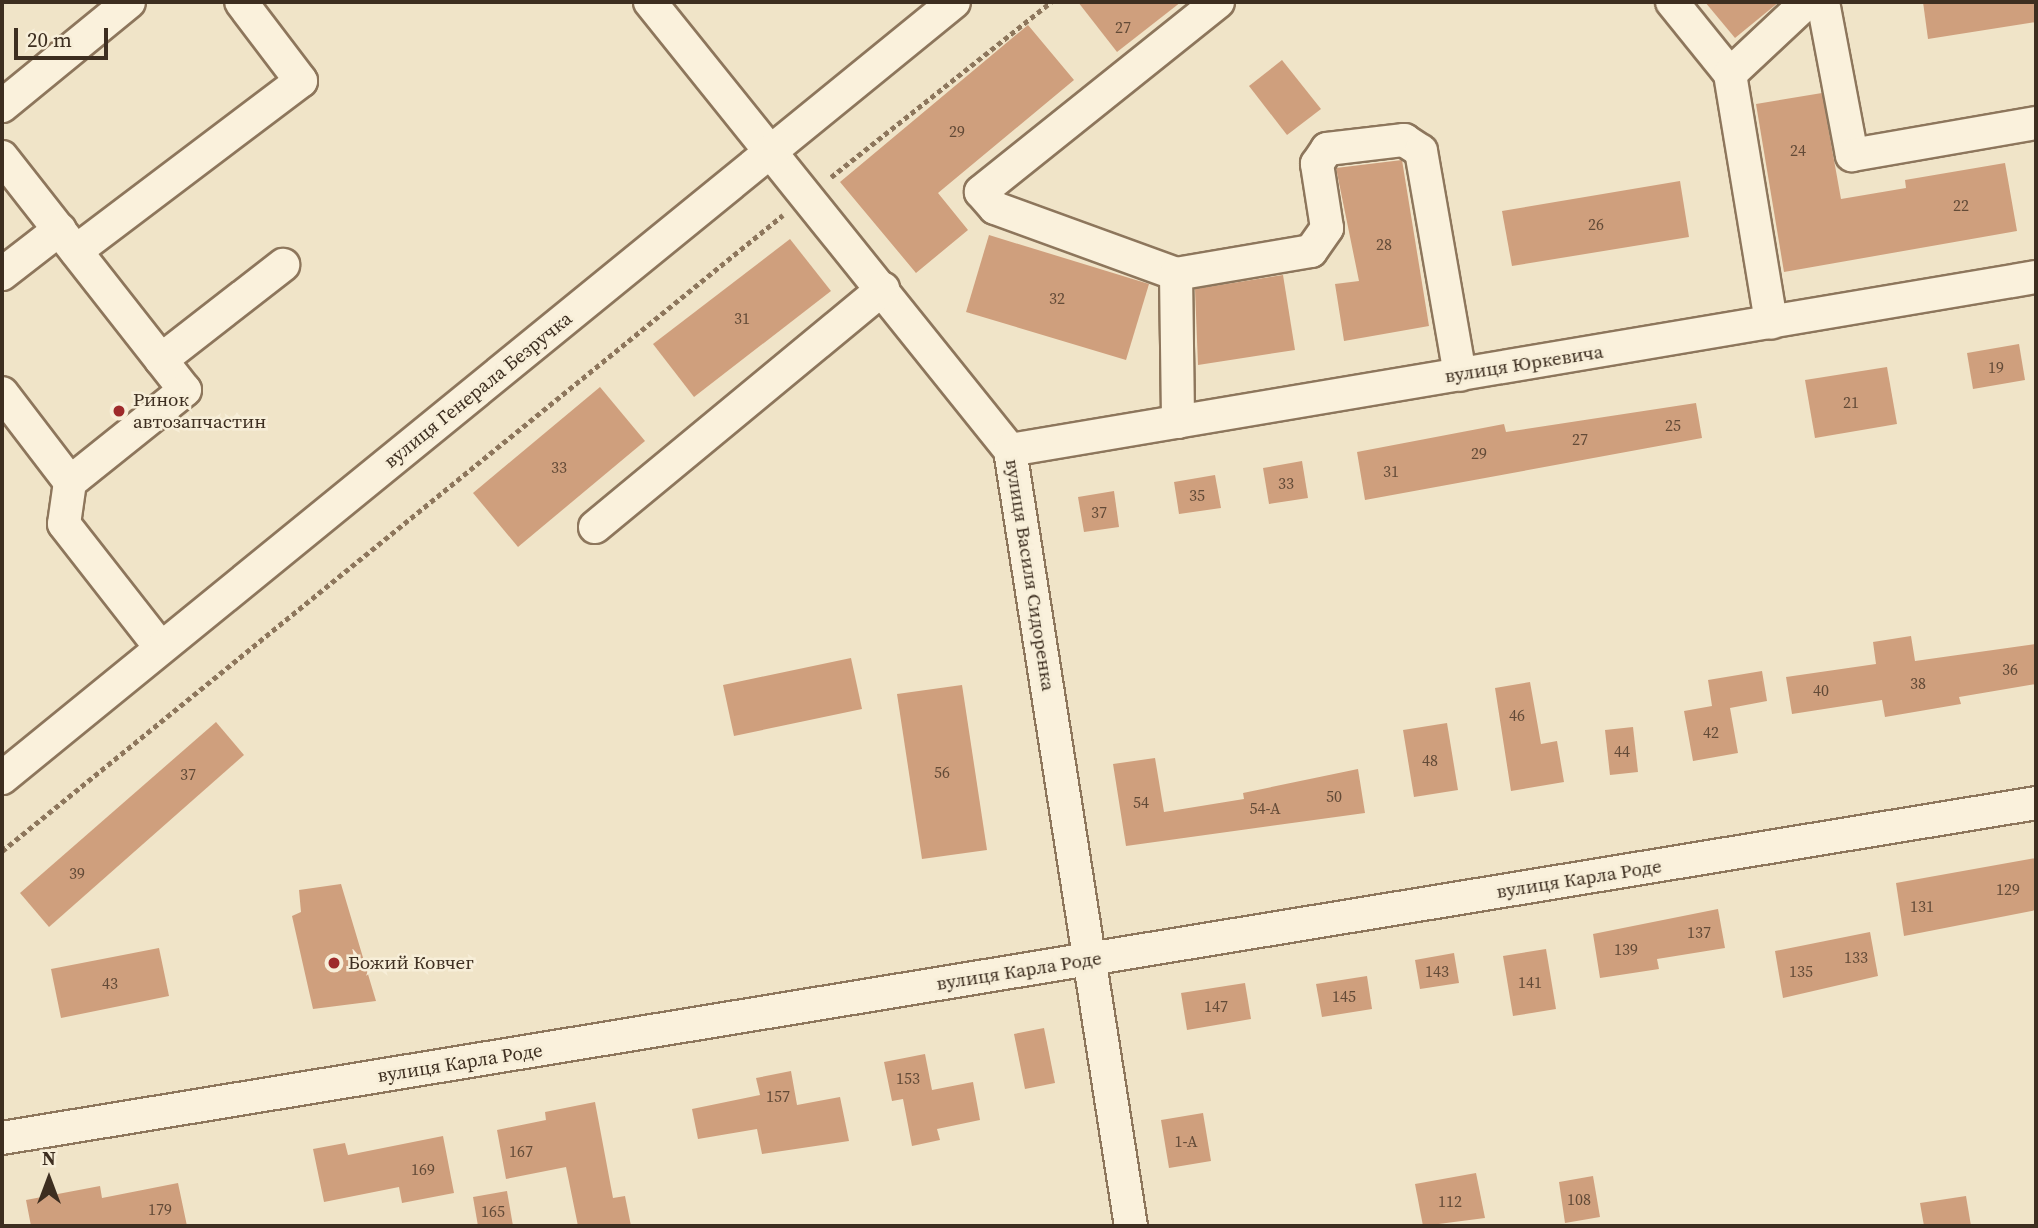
<!DOCTYPE html>
<meta charset="utf-8">
<style>
body{margin:0}
#map{position:relative;width:2038px;height:1228px;overflow:hidden;background:#f0e4c8;font-family:"Source Serif 4",serif}
div>[style]{position:absolute}
.building>*{inset:0;background:#cf9f7d}
.path>*{height:4.5px;margin-top:-2.25px;transform-origin:0;background:repeating-linear-gradient(90deg,#8d765c 0 5px,transparent 0 8.5px)}
.roads{filter:drop-shadow(2px 0 #8d765c) drop-shadow(-2px 0 #8d765c) drop-shadow(0 2px #8d765c) drop-shadow(0 -2px #8d765c)}
.minor>*{height:32px;margin:-16px;padding:0 16px;transform-origin:16px;border-radius:16px;background:#faf1dc}
.dots>*{width:19px;height:19px;translate:-50% -50%;box-sizing:border-box;border:4px solid #f7eed8;border-radius:50%}
span{translate:-50% -50%;white-space:nowrap;text-align:center;line-height:1.15;-webkit-text-stroke:5px #f7eed8;paint-order:stroke}
.number-label{font-size:16px;color:#624a37}
.number-label span{-webkit-text-stroke-width:0}
.street-label{font-size:19px;color:#3d2e20}
.poi-label{font-size:19px;color:#3d2e20}
.left{translate:0 -50%;text-align:left}
.frame{position:absolute;inset:0;border:4px solid #3d2e20;pointer-events:none}
.north{position:absolute;left:14px;top:1144px;width:70px;height:70px;-webkit-text-stroke:5px #f7eed8;paint-order:stroke;rotate:0deg;font-size:19px;font-weight:700;line-height:28px;text-align:center;color:#3d2e20}
.north::after{content:'';display:block;margin:auto;width:24px;height:32px;background:#3d2e20;clip-path:polygon(50% 0,100% 100%,50% 72%,0 100%)}
.scale{position:absolute;left:14px;top:28px;width:94px;height:32px;box-sizing:border-box;border:4px solid #3d2e20;border-top:0;padding-left:9px;font-size:21px;line-height:24px;white-space:nowrap;color:#3d2e20;-webkit-text-stroke:5px #f7eed8;paint-order:stroke}
</style>
<div id="map">
<div class="building">
<div style="clip-path:polygon(1078px 2px,1181px 2px,1117px 52px)"></div>
<div style="clip-path:polygon(1705px 2px,1779px 2px,1735px 38px)"></div>
<div style="clip-path:polygon(1923px 2px,2036px 2px,2036px 22px,1928px 39px)"></div>
<div style="clip-path:polygon(1028px 25px,1074px 80px,938px 193px,968px 230px,916px 273px,840px 182px)"></div>
<div style="clip-path:polygon(1282px 60px,1321px 109px,1287px 135px,1249px 86px)"></div>
<div style="clip-path:polygon(1822px 93px,1841px 199px,1906px 188px,1905px 180px,2005px 163px,2017px 231px,1784px 272px,1756px 104px)"></div>
<div style="clip-path:polygon(1402px 160px,1429px 326px,1344px 341px,1335px 284px,1359px 281px,1336px 168px)"></div>
<div style="clip-path:polygon(1680px 181px,1689px 237px,1512px 266px,1502px 211px)"></div>
<div style="clip-path:polygon(989px 235px,1149px 284px,1126px 360px,966px 312px)"></div>
<div style="clip-path:polygon(790px 239px,831px 291px,694px 397px,653px 344px)"></div>
<div style="clip-path:polygon(1283px 275px,1295px 350px,1198px 365px,1195px 289px)"></div>
<div style="clip-path:polygon(2019px 344px,2025px 380px,1973px 389px,1967px 353px)"></div>
<div style="clip-path:polygon(1887px 367px,1897px 424px,1815px 438px,1805px 380px)"></div>
<div style="clip-path:polygon(600px 387px,645px 441px,518px 547px,473px 493px)"></div>
<div style="clip-path:polygon(1696px 403px,1702px 438px,1365px 500px,1357px 452px,1504px 424px,1506px 432px)"></div>
<div style="clip-path:polygon(1302px 461px,1308px 498px,1269px 504px,1263px 468px)"></div>
<div style="clip-path:polygon(1215px 475px,1221px 508px,1179px 514px,1174px 482px)"></div>
<div style="clip-path:polygon(1114px 491px,1119px 527px,1084px 532px,1078px 497px)"></div>
<div style="clip-path:polygon(1911px 636px,1915px 661px,2036px 644px,2036px 684px,1959px 697px,1961px 704px,1885px 717px,1882px 700px,1792px 714px,1786px 677px,1876px 664px,1873px 642px)"></div>
<div style="clip-path:polygon(851px 658px,862px 709px,734px 736px,723px 685px)"></div>
<div style="clip-path:polygon(1762px 671px,1767px 701px,1730px 708px,1738px 753px,1693px 761px,1684px 711px,1712px 706px,1708px 680px)"></div>
<div style="clip-path:polygon(1530px 682px,1541px 744px,1557px 741px,1564px 782px,1511px 791px,1495px 688px)"></div>
<div style="clip-path:polygon(962px 685px,987px 850px,922px 859px,897px 694px)"></div>
<div style="clip-path:polygon(216px 722px,244px 755px,49px 927px,20px 893px)"></div>
<div style="clip-path:polygon(1447px 723px,1458px 790px,1414px 797px,1403px 730px)"></div>
<div style="clip-path:polygon(1633px 727px,1638px 772px,1610px 775px,1605px 730px)"></div>
<div style="clip-path:polygon(1155px 758px,1164px 812px,1244px 799px,1243px 793px,1358px 769px,1365px 813px,1126px 846px,1113px 764px)"></div>
<div style="clip-path:polygon(2036px 858px,2036px 910px,1904px 936px,1896px 883px)"></div>
<div style="clip-path:polygon(341px 884px,376px 1001px,313px 1009px,292px 916px,301px 912px,299px 890px)"></div>
<div style="clip-path:polygon(1718px 909px,1725px 948px,1657px 959px,1659px 969px,1600px 978px,1593px 934px)"></div>
<div style="clip-path:polygon(1870px 932px,1878px 976px,1783px 998px,1775px 951px)"></div>
<div style="clip-path:polygon(159px 948px,169px 996px,61px 1018px,51px 969px)"></div>
<div style="clip-path:polygon(1546px 949px,1556px 1009px,1513px 1016px,1503px 956px)"></div>
<div style="clip-path:polygon(1454px 953px,1459px 983px,1420px 989px,1415px 960px)"></div>
<div style="clip-path:polygon(1367px 976px,1372px 1009px,1322px 1017px,1316px 984px)"></div>
<div style="clip-path:polygon(1245px 983px,1251px 1019px,1187px 1030px,1181px 993px)"></div>
<div style="clip-path:polygon(1044px 1028px,1055px 1083px,1025px 1089px,1014px 1034px)"></div>
<div style="clip-path:polygon(925px 1054px,932px 1090px,973px 1082px,980px 1120px,937px 1129px,940px 1140px,912px 1146px,903px 1099px,892px 1101px,884px 1062px)"></div>
<div style="clip-path:polygon(791px 1071px,797px 1105px,840px 1097px,849px 1141px,762px 1154px,757px 1129px,698px 1139px,692px 1109px,760px 1095px,756px 1078px)"></div>
<div style="clip-path:polygon(595px 1102px,613px 1198px,625px 1196px,631px 1226px,578px 1226px,566px 1167px,506px 1179px,497px 1130px,546px 1120px,545px 1112px)"></div>
<div style="clip-path:polygon(1203px 1113px,1211px 1161px,1169px 1168px,1161px 1120px)"></div>
<div style="clip-path:polygon(443px 1136px,454px 1193px,402px 1203px,399px 1187px,324px 1202px,313px 1149px,345px 1143px,348px 1155px)"></div>
<div style="clip-path:polygon(1476px 1173px,1485px 1218px,1423px 1226px,1415px 1184px)"></div>
<div style="clip-path:polygon(1593px 1176px,1600px 1217px,1565px 1223px,1559px 1182px)"></div>
<div style="clip-path:polygon(178px 1183px,187px 1226px,31px 1226px,26px 1200px,100px 1186px,102px 1198px)"></div>
<div style="clip-path:polygon(507px 1191px,513px 1226px,478px 1226px,473px 1197px)"></div>
<div style="clip-path:polygon(1966px 1196px,1971px 1226px,1924px 1226px,1920px 1203px)"></div>
</div>
<div class="path">
<div style="left:831px;top:177px;width:281px;rotate:-38.5deg"></div>
<div style="left:2px;top:851px;width:1007px;rotate:-39.16deg"></div>
</div>
<div class="roads">
<div class="minor">
<div style="left:650px;top:2px;width:575px;rotate:51.22deg"></div>
<div style="left:1010px;top:450px;width:785px;rotate:81.14deg"></div>
<div style="left:1218px;top:2px;width:304px;rotate:141.3deg"></div>
<div style="left:981px;top:192px;width:21px;rotate:49deg"></div>
<div style="left:995px;top:208px;width:193px;rotate:20deg"></div>
<div style="left:1176px;top:274px;width:137px;rotate:-9.7deg"></div>
<div style="left:1311px;top:251px;width:28px;rotate:-55deg"></div>
<div style="left:1327px;top:228px;width:65px;rotate:-98.9deg"></div>
<div style="left:1317px;top:164px;width:18px;rotate:-56deg"></div>
<div style="left:1327px;top:149px;width:78px;rotate:-6.7deg"></div>
<div style="left:1404px;top:140px;width:20px;rotate:33deg"></div>
<div style="left:1421px;top:151px;width:227px;rotate:80.1deg"></div>
<div style="left:1672px;top:2px;width:92px;rotate:51.1deg"></div>
<div style="left:1730px;top:74px;width:252px;rotate:80.6deg"></div>
<div style="left:1823px;top:2px;width:156px;rotate:79.3deg"></div>
<div style="left:1852px;top:155px;width:187px;rotate:-9.9deg"></div>
<div style="left:1730px;top:74px;width:105px;rotate:-43.1deg"></div>
<div style="left:2px;top:106px;width:164px;rotate:-39.3deg"></div>
<div style="left:2px;top:157px;width:296px;rotate:51.9deg"></div>
<div style="left:185px;top:390px;width:147px;rotate:141.3deg"></div>
<div style="left:70px;top:482px;width:112px;rotate:-127.4deg"></div>
<div style="left:76px;top:251px;width:282px;rotate:-37.1deg"></div>
<div style="left:301px;top:81px;width:99px;rotate:-127.2deg"></div>
<div style="left:2px;top:274px;width:73px;rotate:-37.8deg"></div>
<div style="left:1176px;top:274px;width:148px;rotate:89.2deg"></div>
<div style="left:161px;top:360px;width:155px;rotate:-37.9deg"></div>
<div style="left:1010px;top:450px;width:1040px;rotate:-9.57deg"></div>
<div style="left:70px;top:482px;width:42px;rotate:98.1deg"></div>
<div style="left:64px;top:524px;width:157px;rotate:52deg"></div>
<div style="left:595px;top:527px;width:374px;rotate:-39.6deg"></div>
<div style="left:2px;top:778px;width:1228px;rotate:-39.18deg"></div>
<div style="left:2px;top:1138px;width:2061px;rotate:-9.35deg"></div>
</div>
</div>
<div class="dots">
<div style="left:119px;top:411px;background:#9e2a2b"></div>
<div style="left:334px;top:963px;background:#9e2a2b"></div>
</div>
<div class="number-label">
<span style="left:1123px;top:27px">27</span>
<span style="left:957px;top:131px">29</span>
<span style="left:1798px;top:150px">24</span>
<span style="left:1961px;top:205px">22</span>
<span style="left:1596px;top:224px">26</span>
<span style="left:1384px;top:244px">28</span>
<span style="left:1057px;top:298px">32</span>
<span style="left:742px;top:318px">31</span>
<span style="left:1996px;top:367px">19</span>
<span style="left:1851px;top:402px">21</span>
<span style="left:1673px;top:425px">25</span>
<span style="left:1580px;top:439px">27</span>
<span style="left:1479px;top:453px">29</span>
<span style="left:559px;top:467px">33</span>
<span style="left:1391px;top:471px">31</span>
<span style="left:1286px;top:483px">33</span>
<span style="left:1197px;top:495px">35</span>
<span style="left:1099px;top:512px">37</span>
<span style="left:2010px;top:669px">36</span>
<span style="left:1918px;top:683px">38</span>
<span style="left:1821px;top:690px">40</span>
<span style="left:1517px;top:715px">46</span>
<span style="left:1711px;top:732px">42</span>
<span style="left:1622px;top:751px">44</span>
<span style="left:1430px;top:760px">48</span>
<span style="left:942px;top:772px">56</span>
<span style="left:188px;top:774px">37</span>
<span style="left:1334px;top:796px">50</span>
<span style="left:1141px;top:802px">54</span>
<span style="left:1265px;top:808px">54-А</span>
<span style="left:77px;top:873px">39</span>
<span style="left:2008px;top:889px">129</span>
<span style="left:1922px;top:906px">131</span>
<span style="left:1699px;top:932px">137</span>
<span style="left:1626px;top:949px">139</span>
<span style="left:1856px;top:957px">133</span>
<span style="left:1437px;top:971px">143</span>
<span style="left:1801px;top:971px">135</span>
<span style="left:1530px;top:982px">141</span>
<span style="left:110px;top:983px">43</span>
<span style="left:1344px;top:996px">145</span>
<span style="left:1216px;top:1006px">147</span>
<span style="left:908px;top:1078px">153</span>
<span style="left:778px;top:1096px">157</span>
<span style="left:1186px;top:1141px">1-А</span>
<span style="left:521px;top:1151px">167</span>
<span style="left:423px;top:1169px">169</span>
<span style="left:1579px;top:1199px">108</span>
<span style="left:1450px;top:1201px">112</span>
<span style="left:160px;top:1209px">179</span>
<span style="left:493px;top:1211px">165</span>
</div>
<div class="street-label">
<span style="left:1524px;top:364px;rotate:-9deg">вулиця Юркевича</span>
<span style="left:478px;top:390px;rotate:-39deg">вулиця Генерала Безручка</span>
<span style="left:1030px;top:575px;rotate:81deg">вулиця Василя Сидоренка</span>
<span style="left:1579px;top:879px;rotate:-9deg">вулиця Карла Роде</span>
<span style="left:1019px;top:971px;rotate:-9deg">вулиця Карла Роде</span>
<span style="left:460px;top:1063px;rotate:-9deg">вулиця Карла Роде</span>
</div>
<div class="poi-label">
<span class="left" style="left:133px;top:411px">Ринок<br>автозапчастин</span>
<span class="left" style="left:348px;top:963px">Божий Ковчег</span>
</div>
<div class="frame"></div>
<div class="north">N</div>
<div class="scale">20 m</div>
</div>
